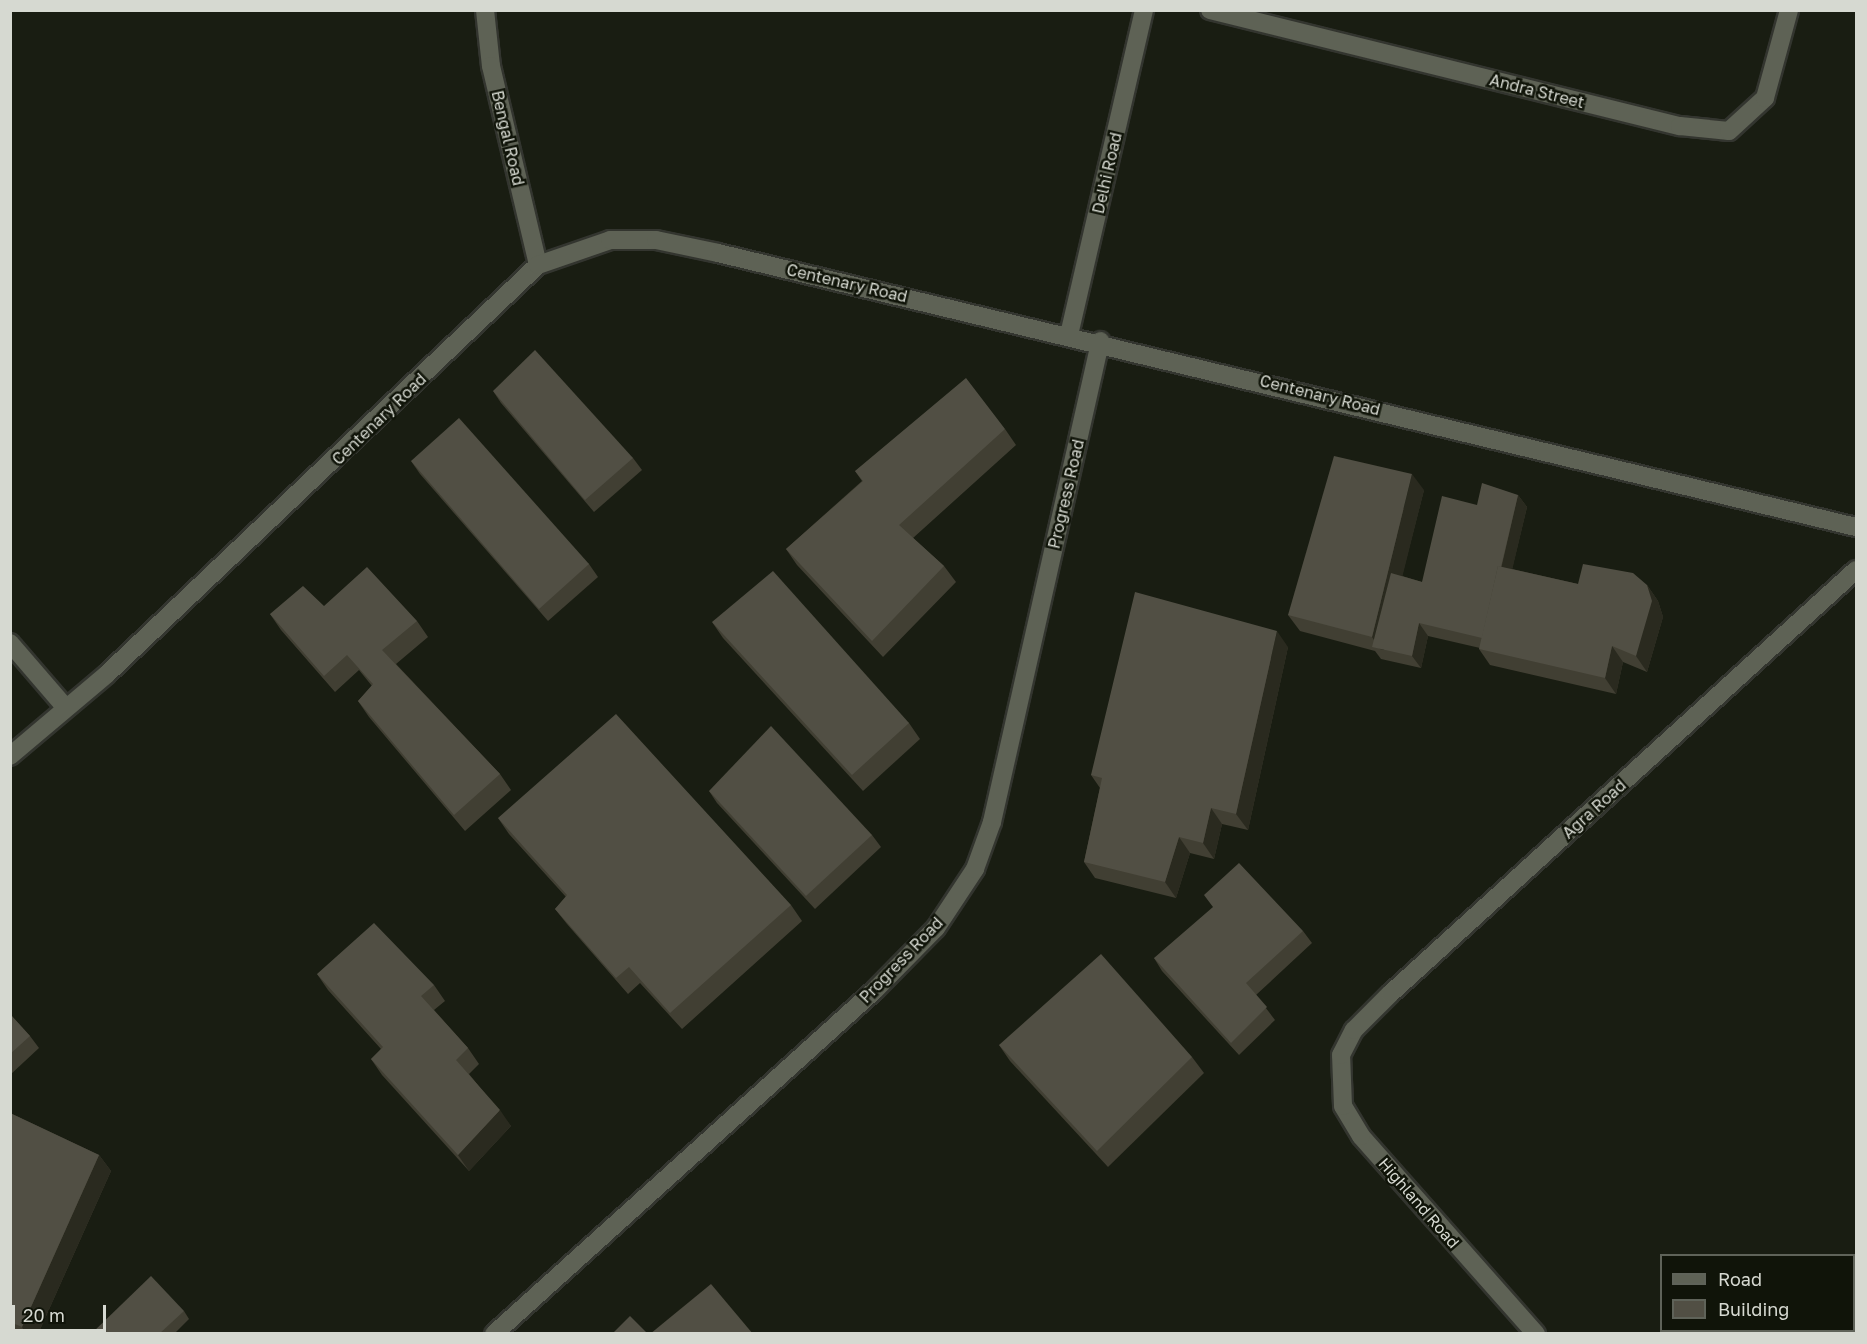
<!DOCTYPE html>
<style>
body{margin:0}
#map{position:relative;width:1867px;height:1344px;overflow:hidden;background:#191d12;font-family:"Golos Text",sans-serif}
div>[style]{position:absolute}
.roads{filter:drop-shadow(2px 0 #33352f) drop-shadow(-2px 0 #33352f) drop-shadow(0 2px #33352f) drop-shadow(0 -2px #33352f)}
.minor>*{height:18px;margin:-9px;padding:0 9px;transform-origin:9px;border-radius:9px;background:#5e6255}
.tertiary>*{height:18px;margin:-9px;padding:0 9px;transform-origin:9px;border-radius:9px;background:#5e6255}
.wall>*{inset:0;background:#413f33}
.shaded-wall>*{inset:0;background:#2a2a1f}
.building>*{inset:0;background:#514f44}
span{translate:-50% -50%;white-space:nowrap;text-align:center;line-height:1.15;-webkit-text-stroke:5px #101409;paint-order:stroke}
.street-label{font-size:16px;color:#d6d9d1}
.frame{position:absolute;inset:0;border:12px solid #d6d9d1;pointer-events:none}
.legend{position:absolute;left:1660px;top:1254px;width:195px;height:78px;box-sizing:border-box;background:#101409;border:2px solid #5f6359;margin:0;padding:8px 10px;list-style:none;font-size:18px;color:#d6d9d1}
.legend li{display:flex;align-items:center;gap:12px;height:30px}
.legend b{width:30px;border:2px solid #5f6359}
.scale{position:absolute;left:12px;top:1305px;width:94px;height:27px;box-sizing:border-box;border:3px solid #d6d9d1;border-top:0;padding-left:8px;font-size:18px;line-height:21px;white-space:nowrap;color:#d6d9d1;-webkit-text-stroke:4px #101409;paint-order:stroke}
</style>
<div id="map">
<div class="roads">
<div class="minor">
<div style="left:485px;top:10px;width:56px;rotate:83.9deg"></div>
<div style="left:491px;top:66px;width:204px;rotate:76.7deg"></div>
<div style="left:1210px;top:10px;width:484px;rotate:13.9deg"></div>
<div style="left:1680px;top:126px;width:49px;rotate:5.8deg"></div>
<div style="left:1729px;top:131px;width:49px;rotate:-42.5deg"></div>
<div style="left:1765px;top:98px;width:91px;rotate:-74.7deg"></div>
<div style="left:1069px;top:335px;width:334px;rotate:-77deg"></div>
<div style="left:10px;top:643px;width:84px;rotate:49.3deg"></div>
<div style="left:494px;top:1334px;width:513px;rotate:-42.08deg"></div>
<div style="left:875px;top:990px;width:87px;rotate:-45.5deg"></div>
<div style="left:936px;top:928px;width:71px;rotate:-56.5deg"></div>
<div style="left:975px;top:869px;width:50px;rotate:-70.1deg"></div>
<div style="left:992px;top:822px;width:493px;rotate:-77.3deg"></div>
<div style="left:1536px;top:1334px;width:264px;rotate:-131.5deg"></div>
<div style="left:1361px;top:1136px;width:35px;rotate:-121deg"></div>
<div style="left:1343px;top:1106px;width:51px;rotate:-92.2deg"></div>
<div style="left:1341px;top:1055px;width:28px;rotate:-63deg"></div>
<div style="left:1354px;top:1030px;width:51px;rotate:-45deg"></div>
<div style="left:1390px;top:994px;width:630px;rotate:-42.3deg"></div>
</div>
<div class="tertiary">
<div style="left:10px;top:756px;width:127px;rotate:-40.2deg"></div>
<div style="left:107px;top:674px;width:594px;rotate:-43.5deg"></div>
<div style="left:538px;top:265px;width:76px;rotate:-19.1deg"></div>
<div style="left:610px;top:240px;width:46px"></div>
<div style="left:656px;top:240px;width:63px;rotate:11.8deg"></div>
<div style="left:718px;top:253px;width:1171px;rotate:13.54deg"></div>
</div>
</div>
<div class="wall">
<div style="clip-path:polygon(493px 391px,633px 458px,642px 470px,594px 512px,501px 403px)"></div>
<div style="clip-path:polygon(1005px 429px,1016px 445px,913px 538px,944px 566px,956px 582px,883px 657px,797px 565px,786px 549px,862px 481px,855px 471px)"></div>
<div style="clip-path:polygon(411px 461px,589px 564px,598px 577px,548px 621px,420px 474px)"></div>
<div style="clip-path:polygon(1424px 490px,1402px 576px,1422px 582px,1477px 505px,1518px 495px,1527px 507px,1512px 569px,1578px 584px,1647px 585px,1658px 601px,1663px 617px,1647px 672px,1623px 662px,1616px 694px,1490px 665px,1479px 649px,1480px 648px,1428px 636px,1421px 668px,1381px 659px,1375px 651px,1300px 631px,1288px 615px)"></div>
<div style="clip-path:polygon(324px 606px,417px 621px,428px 637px,396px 664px,500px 774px,511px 790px,465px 831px,369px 717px,358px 701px,372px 686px,359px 670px,335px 692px,281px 630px,270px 614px)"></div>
<div style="clip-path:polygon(712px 622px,909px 723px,920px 739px,863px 791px,723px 638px)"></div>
<div style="clip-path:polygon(1288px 647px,1248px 830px,1222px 824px,1214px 859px,1190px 853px,1176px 898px,1095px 878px,1084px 862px,1100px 788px,1091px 775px)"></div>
<div style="clip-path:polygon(709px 791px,872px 835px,881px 847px,815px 909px,717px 803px)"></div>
<div style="clip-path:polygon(498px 818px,791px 905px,802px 921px,682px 1029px,640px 983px,628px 994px,567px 924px,555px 909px,566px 897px,509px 834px)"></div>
<div style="clip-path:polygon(1303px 931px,1312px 943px,1256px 995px,1275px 1020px,1239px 1055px,1162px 971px,1154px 958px)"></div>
<div style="clip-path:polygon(317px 974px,434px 985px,445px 1001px,434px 1010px,468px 1048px,479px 1064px,469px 1074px,511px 1126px,469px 1171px,382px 1075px,371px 1059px,381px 1049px,328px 990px)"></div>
<div style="clip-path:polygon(10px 1014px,30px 1036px,39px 1048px,10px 1075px)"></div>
<div style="clip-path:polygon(999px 1045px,1192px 1057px,1204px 1073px,1108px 1167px,1010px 1061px)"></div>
<div style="clip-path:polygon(10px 1113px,99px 1155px,111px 1171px,38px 1334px,10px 1333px)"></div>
<div style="clip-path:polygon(184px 1311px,189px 1319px,174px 1334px,91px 1334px)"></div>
</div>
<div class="shaded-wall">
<div style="clip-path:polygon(1412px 474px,1424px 490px,1384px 650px,1380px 649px,1372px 637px)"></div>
<div style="clip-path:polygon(1518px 495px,1527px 507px,1493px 651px,1485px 639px)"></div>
<div style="clip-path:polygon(1647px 585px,1658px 601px,1663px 617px,1647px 672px,1636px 656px)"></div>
<div style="clip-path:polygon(1419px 623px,1428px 636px,1421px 668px,1412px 656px)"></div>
<div style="clip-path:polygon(1277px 631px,1288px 647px,1248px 830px,1236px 814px)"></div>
<div style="clip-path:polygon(1612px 646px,1623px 662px,1616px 694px,1605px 678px)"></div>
<div style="clip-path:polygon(1211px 808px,1222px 824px,1214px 859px,1203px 843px)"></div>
<div style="clip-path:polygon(1179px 837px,1190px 853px,1176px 898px,1165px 882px)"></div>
<div style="clip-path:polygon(500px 1110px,511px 1126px,469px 1171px,458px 1155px)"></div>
<div style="clip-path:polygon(99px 1155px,111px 1171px,38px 1334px,26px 1334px,22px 1327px)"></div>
</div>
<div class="building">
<div style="clip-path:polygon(535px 350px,633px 458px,585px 500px,493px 391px)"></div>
<div style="clip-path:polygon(966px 378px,1005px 429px,899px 525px,944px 566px,872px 641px,786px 549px,863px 481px,855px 471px)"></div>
<div style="clip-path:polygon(459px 418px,589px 564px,539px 609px,411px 461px)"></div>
<div style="clip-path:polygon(1334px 456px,1412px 474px,1372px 637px,1288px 615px)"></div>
<div style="clip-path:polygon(1482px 483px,1518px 495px,1501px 567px,1498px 566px,1482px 638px,1419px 623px,1412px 656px,1372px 647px,1391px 573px,1422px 582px,1442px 496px,1477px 505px)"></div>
<div style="clip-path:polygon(1583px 564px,1633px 573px,1647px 585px,1652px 601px,1636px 656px,1612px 646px,1605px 678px,1479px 649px,1498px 566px,1578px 584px)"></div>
<div style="clip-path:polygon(367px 567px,417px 621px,382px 650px,500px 774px,454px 815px,358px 701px,373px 684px,347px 655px,324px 676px,270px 614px,303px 586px,324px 606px)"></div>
<div style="clip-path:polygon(773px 571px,909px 723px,852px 775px,712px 622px)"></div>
<div style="clip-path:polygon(1135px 592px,1277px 631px,1236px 814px,1211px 808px,1203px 843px,1179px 837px,1165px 882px,1084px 862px,1102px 778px,1091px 775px)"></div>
<div style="clip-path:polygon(616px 714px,791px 905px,670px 1013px,629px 967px,616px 978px,555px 909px,567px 895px,498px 818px)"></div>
<div style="clip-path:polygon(771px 726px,872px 835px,806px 896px,709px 791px)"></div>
<div style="clip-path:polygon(1239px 863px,1303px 931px,1246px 983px,1267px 1007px,1231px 1043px,1154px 958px,1213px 907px,1204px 895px)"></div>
<div style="clip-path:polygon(374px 923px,434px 985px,421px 996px,468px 1048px,456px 1060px,500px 1110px,458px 1155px,371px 1059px,383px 1047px,317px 974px)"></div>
<div style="clip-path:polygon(1101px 954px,1192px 1057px,1097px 1151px,999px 1045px)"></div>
<div style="clip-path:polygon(10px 1014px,30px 1036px,10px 1054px)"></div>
<div style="clip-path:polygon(10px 1113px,99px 1155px,22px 1327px,10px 1322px)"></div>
<div style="clip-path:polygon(151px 1276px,184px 1311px,159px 1334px,91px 1334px)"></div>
<div style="clip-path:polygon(711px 1284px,753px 1334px,650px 1334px)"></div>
<div style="clip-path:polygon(630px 1316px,648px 1334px,612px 1334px)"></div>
</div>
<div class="street-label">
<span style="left:1537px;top:91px;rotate:14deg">Andra Street</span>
<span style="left:508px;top:138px;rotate:77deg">Bengal Road</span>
<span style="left:1107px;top:173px;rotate:-77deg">Delhi Road</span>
<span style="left:847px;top:283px;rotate:13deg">Centenary Road</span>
<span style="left:1320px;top:395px;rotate:14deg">Centenary Road</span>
<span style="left:379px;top:419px;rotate:-44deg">Centenary Road</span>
<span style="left:1066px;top:494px;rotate:-77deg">Progress Road</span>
<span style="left:1594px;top:809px;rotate:-42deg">Agra Road</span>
<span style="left:901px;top:960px;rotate:-46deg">Progress Road</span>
<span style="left:1419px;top:1203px;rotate:49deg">Highland Road</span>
</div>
<div class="frame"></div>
<ul class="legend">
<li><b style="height:8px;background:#5e6255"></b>Road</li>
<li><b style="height:16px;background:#514f44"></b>Building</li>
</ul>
<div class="scale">20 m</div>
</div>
